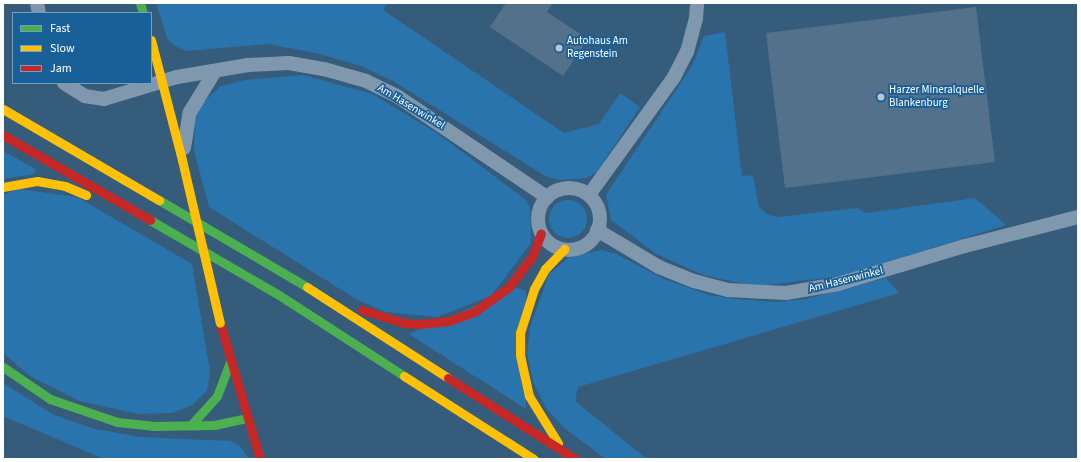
<!DOCTYPE html>
<style>
body{margin:0}
#map{position:relative;width:1081px;height:462px;overflow:hidden;background:#365c7b;font-family:"Source Sans 3",sans-serif}
div>[style]{position:absolute}
.green>*{inset:0;background:#2a74ad}
.round{border-radius:50%}
.building>*{inset:0;background:#53718a}
.street>*{height:14px;margin:-7px;padding:0 7px;transform-origin:7px;border-radius:7px;background:#8098ad}
.street>.ring{margin:-7px;padding:0;box-sizing:content-box;background:none;border:14px solid #8098ad;border-radius:50%}
.fast>*{height:9px;margin:-4.5px;padding:0 4.5px;transform-origin:4.5px;border-radius:4.5px;background:#4caf50}
.slow>*{height:9px;margin:-4.5px;padding:0 4.5px;transform-origin:4.5px;border-radius:4.5px;background:#ffc107}
.jam>*{height:9px;margin:-4.5px;padding:0 4.5px;transform-origin:4.5px;border-radius:4.5px;background:#c62828}
.slow-bridge>*{height:9px;margin:-4.5px;padding:0 4.5px;transform-origin:4.5px;border-radius:4.5px;background:#ffc107}
.dots>*{width:11px;height:11px;translate:-50% -50%;box-sizing:border-box;border:2px solid #195f98;border-radius:50%}
span{translate:-50% -50%;white-space:nowrap;text-align:center;line-height:1.15;-webkit-text-stroke:3.5px #195f98;paint-order:stroke}
.poi-label{font-size:11px;color:#fff}
.left{translate:0 -50%;text-align:left}
.street-label{font-size:11px;color:#fff}
.frame{position:absolute;inset:0;border:4px solid #fff;pointer-events:none}
.legend{position:absolute;left:12px;top:12px;width:140px;height:72px;box-sizing:border-box;background:#195f98;border:1px solid #759fc1;margin:0;padding:5px 7px;list-style:none;font-size:12px;color:#fff}
.legend li{display:flex;align-items:center;gap:8px;height:20px}
.legend b{width:20px;border:1px solid #759fc1}
</style>
<div id="map">
<div class="green">
<div style="clip-path:polygon(156px 3px,387px 3px,383px 10px,564px 133px,599px 124px,620px 93px,640px 107px,597px 172px,586px 178px,560px 180px,547px 177px,393px 81px,361px 66px,320px 54px,268px 44px,187px 51px,177px 47px,168px 40px)"></div>
<div style="clip-path:polygon(725px 32px,742px 176px,753px 175px,759px 207px,767px 214px,777px 217px,857px 208px,866px 213px,975px 198px,1006px 225px,842px 276px,755px 286px,703px 275px,655px 253px,611px 220px,606px 195px,692px 66px,704px 36px)"></div>
<div style="clip-path:polygon(303px 75px,372px 94px,437px 133px,526px 200px,530px 208px,531px 243px,491px 296px,437px 317px,385px 312px,356px 299px,209px 207px,194px 151px,195px 121px,200px 105px,221px 86px,246px 80px)"></div>
<div style="clip-path:polygon(3px 151px,36px 169px,34px 174px,3px 179px)"></div>
<div style="clip-path:polygon(19px 189px,77px 197px,192px 264px,210px 372px,207px 391px,192px 405px,172px 413px,138px 414px,80px 401px,30px 376px,3px 353px,3px 195px)"></div>
<div class="round" style="left:549px;top:200px;width:38px;height:38px"></div>
<div style="clip-path:polygon(601px 250px,614px 253px,664px 279px,709px 295px,737px 299px,777px 302px,806px 299px,886px 278px,899px 293px,578px 387px,575px 401px,647px 459px,606px 459px,564px 428px,546px 408px,533px 382px,527px 353px,530px 327px,549px 274px,568px 258px)"></div>
<div style="clip-path:polygon(517px 288px,526px 291px,526px 409px,409px 334px)"></div>
<div style="clip-path:polygon(3px 383px,54px 415px,95px 429px,141px 437px,230px 441px,240px 446px,249px 459px,104px 459px,3px 416px)"></div>
</div>
<div class="building">
<div style="clip-path:polygon(506px 3px,553px 3px,547px 12px,588px 39px,563px 76px,490px 27px)"></div>
<div style="clip-path:polygon(976px 7px,995px 162px,785px 188px,766px 33px)"></div>
</div>
<div class="street">
<div style="left:37px;top:3px;width:10px;rotate:79deg"></div>
<div style="left:64px;top:83px;width:25px;rotate:32deg"></div>
<div style="left:85px;top:96px;width:19px;rotate:9deg"></div>
<div style="left:104px;top:99px;width:76px;rotate:-16.8deg"></div>
<div style="left:177px;top:77px;width:72px;rotate:-9.6deg"></div>
<div style="left:248px;top:65px;width:41px;rotate:-2.8deg"></div>
<div style="left:289px;top:63px;width:36px;rotate:10deg"></div>
<div style="left:324px;top:69px;width:44px;rotate:15.9deg"></div>
<div style="left:366px;top:81px;width:34px;rotate:26deg"></div>
<div style="left:397px;top:96px;width:181px;rotate:34deg"></div>
<div style="left:184px;top:148px;width:36px;rotate:-81deg"></div>
<div style="left:190px;top:112px;width:48px;rotate:-58.6deg"></div>
<div class="ring" style="left:538px;top:188px;width:48px;height:48px"></div>
<div style="left:589px;top:195px;width:145px;rotate:-54.2deg"></div>
<div style="left:674px;top:77px;width:28px;rotate:-63deg"></div>
<div style="left:687px;top:52px;width:34px;rotate:-75deg"></div>
<div style="left:696px;top:19px;width:16px;rotate:-86deg"></div>
<div style="left:597px;top:230px;width:72px;rotate:30.8deg"></div>
<div style="left:659px;top:267px;width:38px;rotate:22deg"></div>
<div style="left:694px;top:281px;width:35px;rotate:15deg"></div>
<div style="left:728px;top:290px;width:58px;rotate:3deg"></div>
<div style="left:786px;top:293px;width:53px;rotate:-9.8deg"></div>
<div style="left:838px;top:284px;width:133px;rotate:-16.7deg"></div>
<div style="left:965px;top:246px;width:117px;rotate:-14.4deg"></div>
</div>
<div class="fast">
<div style="left:140px;top:3px;width:10px;rotate:73deg"></div>
<div style="left:159px;top:200px;width:172px;rotate:30.4deg"></div>
<div style="left:150px;top:220px;width:149px;rotate:30.2deg"></div>
<div style="left:279px;top:295px;width:149px;rotate:32.9deg"></div>
<div style="left:3px;top:367px;width:57px;rotate:34.2deg"></div>
<div style="left:50px;top:399px;width:71px;rotate:18.9deg"></div>
<div style="left:117px;top:422px;width:36px;rotate:6deg"></div>
<div style="left:153px;top:426px;width:61px;rotate:-0.9deg"></div>
<div style="left:214px;top:425px;width:33px;rotate:-12deg"></div>
<div style="left:191px;top:425px;width:39px;rotate:-48deg"></div>
<div style="left:217px;top:396px;width:36px;rotate:-69deg"></div>
</div>
<div class="slow">
<div style="left:151px;top:40px;width:124px;rotate:75.5deg"></div>
<div style="left:3px;top:109px;width:181px;rotate:30.3deg"></div>
<div style="left:3px;top:187px;width:35px;rotate:-10deg"></div>
<div style="left:37px;top:181px;width:28px;rotate:10deg"></div>
<div style="left:65px;top:186px;width:23px;rotate:23deg"></div>
<div style="left:307px;top:287px;width:168px;rotate:32.8deg"></div>
<div style="left:404px;top:376px;width:154px;rotate:32.6deg"></div>
<div style="left:558px;top:443px;width:55px;rotate:-121.7deg"></div>
<div style="left:529px;top:396px;width:42px;rotate:-102.4deg"></div>
<div style="left:520px;top:355px;width:22px;rotate:-90deg"></div>
<div style="left:520px;top:333px;width:46px;rotate:-72.3deg"></div>
<div style="left:534px;top:289px;width:23px;rotate:-61deg"></div>
<div style="left:545px;top:269px;width:28px;rotate:-46deg"></div>
</div>
<div class="jam">
<div style="left:3px;top:135px;width:170px;rotate:30deg"></div>
<div style="left:362px;top:310px;width:44px;rotate:17.2deg"></div>
<div style="left:404px;top:323px;width:16px;rotate:4deg"></div>
<div style="left:420px;top:324px;width:29px;rotate:-6deg"></div>
<div style="left:449px;top:321px;width:27px;rotate:-20deg"></div>
<div style="left:474px;top:312px;width:43px;rotate:-35.5deg"></div>
<div style="left:509px;top:287px;width:40px;rotate:-53deg"></div>
<div style="left:533px;top:255px;width:23px;rotate:-70deg"></div>
<div style="left:220px;top:323px;width:142px;rotate:73.6deg"></div>
<div style="left:448px;top:378px;width:151px;rotate:32.5deg"></div>
</div>
<div class="slow-bridge">
<div style="left:182px;top:160px;width:167px;rotate:76.9deg"></div>
</div>
<div class="dots">
<div style="left:559px;top:48px;background:#b9c6d1"></div>
<div style="left:881px;top:97px;background:#b9c6d1"></div>
</div>
<div class="poi-label">
<span class="left" style="left:567px;top:48px">Autohaus Am<br>Regenstein</span>
<span class="left" style="left:889px;top:97px">Harzer Mineralquelle<br>Blankenburg</span>
</div>
<div class="street-label">
<span style="left:411px;top:107px;rotate:31deg">Am Hasenwinkel</span>
<span style="left:846px;top:280px;rotate:-14deg">Am Hasenwinkel</span>
</div>
<div class="frame"></div>
<ul class="legend">
<li><b style="height:5px;background:#4caf50"></b>Fast</li>
<li><b style="height:5px;background:#ffc107"></b>Slow</li>
<li><b style="height:5px;background:#c62828"></b>Jam</li>
</ul>
</div>
